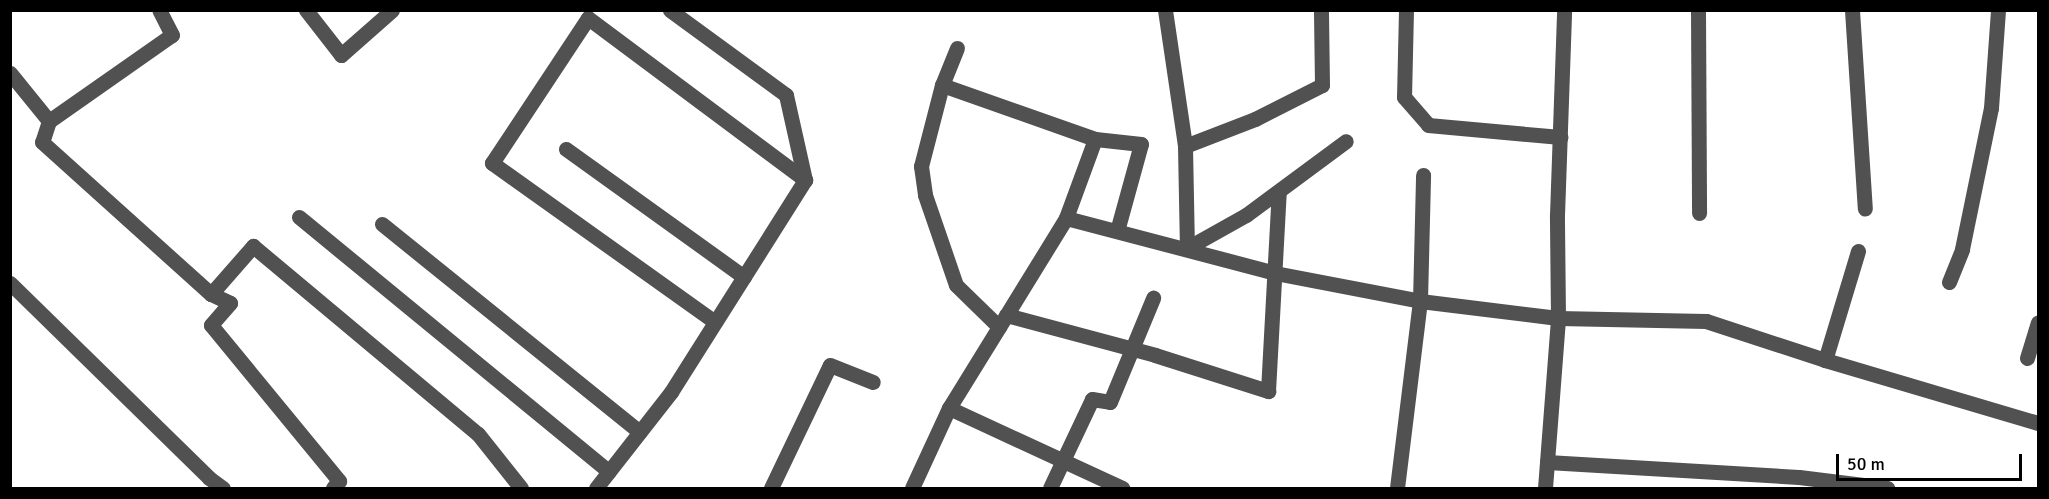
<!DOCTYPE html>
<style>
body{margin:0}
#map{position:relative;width:2049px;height:499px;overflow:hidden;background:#fff;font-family:Signika,sans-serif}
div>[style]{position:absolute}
.minor>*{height:15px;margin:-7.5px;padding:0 7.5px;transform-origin:7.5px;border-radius:7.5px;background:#515151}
span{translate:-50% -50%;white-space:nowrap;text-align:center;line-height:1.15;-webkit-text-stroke:4.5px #fff;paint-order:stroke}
.frame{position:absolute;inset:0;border:12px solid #000;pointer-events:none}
.scale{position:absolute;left:1836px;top:454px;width:186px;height:27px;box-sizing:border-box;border:3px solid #000;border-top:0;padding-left:8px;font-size:18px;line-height:21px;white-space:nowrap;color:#000;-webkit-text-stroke:4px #fff;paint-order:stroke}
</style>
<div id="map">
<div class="minor">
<div style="left:306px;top:10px;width:57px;rotate:52.1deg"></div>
<div style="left:341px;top:55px;width:68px;rotate:-41.4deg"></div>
<div style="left:1165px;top:10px;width:137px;rotate:81.6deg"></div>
<div style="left:1185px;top:146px;width:75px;rotate:-21.1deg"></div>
<div style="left:1255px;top:119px;width:75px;rotate:-26.9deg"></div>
<div style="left:1322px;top:85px;width:75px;rotate:-90.8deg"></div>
<div style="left:1406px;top:10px;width:87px;rotate:91.3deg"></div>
<div style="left:1404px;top:97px;width:37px;rotate:49deg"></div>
<div style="left:1428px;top:125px;width:133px;rotate:5.2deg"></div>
<div style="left:1698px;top:10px;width:203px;rotate:89.7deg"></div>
<div style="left:1852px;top:10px;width:199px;rotate:86.3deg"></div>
<div style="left:957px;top:48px;width:40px;rotate:112deg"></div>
<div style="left:942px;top:85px;width:162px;rotate:19.4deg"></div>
<div style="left:10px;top:73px;width:62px;rotate:50.9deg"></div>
<div style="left:49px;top:121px;width:150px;rotate:-35deg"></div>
<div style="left:172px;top:35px;width:28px;rotate:-117deg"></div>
<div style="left:942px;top:85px;width:84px;rotate:104.5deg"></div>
<div style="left:921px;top:166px;width:29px;rotate:82deg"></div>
<div style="left:925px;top:195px;width:95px;rotate:71deg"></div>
<div style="left:956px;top:285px;width:60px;rotate:44.3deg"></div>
<div style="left:999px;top:327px;width:128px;rotate:-58.4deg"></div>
<div style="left:49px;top:121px;width:22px;rotate:108deg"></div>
<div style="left:42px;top:142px;width:227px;rotate:42deg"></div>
<div style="left:211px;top:294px;width:21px;rotate:25deg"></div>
<div style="left:230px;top:303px;width:29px;rotate:131deg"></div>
<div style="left:211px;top:325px;width:202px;rotate:50.6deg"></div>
<div style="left:339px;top:481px;width:9px;rotate:131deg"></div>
<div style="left:1185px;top:146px;width:102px;rotate:88.9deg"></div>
<div style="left:1187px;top:248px;width:68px;rotate:-29.2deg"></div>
<div style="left:1246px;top:215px;width:124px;rotate:-36.5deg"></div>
<div style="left:566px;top:149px;width:219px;rotate:35.7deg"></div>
<div style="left:299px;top:217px;width:401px;rotate:39.4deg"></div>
<div style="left:382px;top:224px;width:331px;rotate:38.9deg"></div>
<div style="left:1117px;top:231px;width:90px;rotate:-74.6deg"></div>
<div style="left:1141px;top:144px;width:46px;rotate:-173.8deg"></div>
<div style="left:1095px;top:139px;width:84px;rotate:110.2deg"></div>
<div style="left:1066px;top:218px;width:216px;rotate:14.7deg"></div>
<div style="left:1275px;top:273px;width:148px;rotate:10.9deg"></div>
<div style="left:1420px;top:301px;width:139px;rotate:7deg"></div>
<div style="left:1558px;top:318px;width:148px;rotate:1.2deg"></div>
<div style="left:1706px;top:321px;width:125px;rotate:18.1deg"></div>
<div style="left:1858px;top:251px;width:114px;rotate:106.8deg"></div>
<div style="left:1825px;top:360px;width:222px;rotate:16.5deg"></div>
<div style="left:1949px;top:282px;width:35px;rotate:-68deg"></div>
<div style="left:1962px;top:249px;width:144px;rotate:-78.4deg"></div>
<div style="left:1991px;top:108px;width:98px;rotate:-85.9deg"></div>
<div style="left:10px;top:283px;width:279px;rotate:44.4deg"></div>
<div style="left:209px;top:478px;width:17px;rotate:36deg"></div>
<div style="left:211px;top:294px;width:64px;rotate:-48.8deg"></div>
<div style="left:253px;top:246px;width:293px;rotate:39.9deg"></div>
<div style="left:478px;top:434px;width:69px;rotate:51.5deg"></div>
<div style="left:1006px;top:315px;width:154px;rotate:15deg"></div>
<div style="left:1155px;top:355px;width:119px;rotate:17.7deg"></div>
<div style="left:1268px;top:391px;width:200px;rotate:-86.9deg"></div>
<div style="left:715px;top:322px;width:274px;rotate:-144.5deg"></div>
<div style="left:492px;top:163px;width:174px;rotate:-56.5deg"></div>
<div style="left:588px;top:18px;width:271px;rotate:36.7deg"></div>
<div style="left:999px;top:327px;width:95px;rotate:121.7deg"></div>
<div style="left:949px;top:408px;width:191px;rotate:24.8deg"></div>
<div style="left:2027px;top:358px;width:37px;rotate:-73deg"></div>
<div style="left:1547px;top:462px;width:252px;rotate:3.4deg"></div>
<div style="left:1799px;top:477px;width:89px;rotate:7.1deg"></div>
<div style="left:596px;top:488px;width:122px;rotate:-52deg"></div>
<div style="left:671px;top:392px;width:251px;rotate:-57.7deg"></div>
<div style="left:805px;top:180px;width:87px;rotate:-102.6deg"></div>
<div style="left:786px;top:95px;width:144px;rotate:-143.8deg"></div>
<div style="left:771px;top:488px;width:136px;rotate:-64.4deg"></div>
<div style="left:830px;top:365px;width:46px;rotate:21.6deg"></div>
<div style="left:912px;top:488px;width:88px;rotate:-65.2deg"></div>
<div style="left:1050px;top:488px;width:98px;rotate:-64.7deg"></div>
<div style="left:1092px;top:399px;width:18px;rotate:9deg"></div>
<div style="left:1110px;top:402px;width:113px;rotate:-67.5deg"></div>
<div style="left:1397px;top:488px;width:188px;rotate:-83deg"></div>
<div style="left:1420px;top:301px;width:126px;rotate:-88.6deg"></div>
<div style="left:1545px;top:488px;width:170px;rotate:-85.6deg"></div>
<div style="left:1558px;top:318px;width:103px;rotate:-90.6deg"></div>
<div style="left:1557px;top:215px;width:205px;rotate:-88deg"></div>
</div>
<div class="frame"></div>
<div class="scale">50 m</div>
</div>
